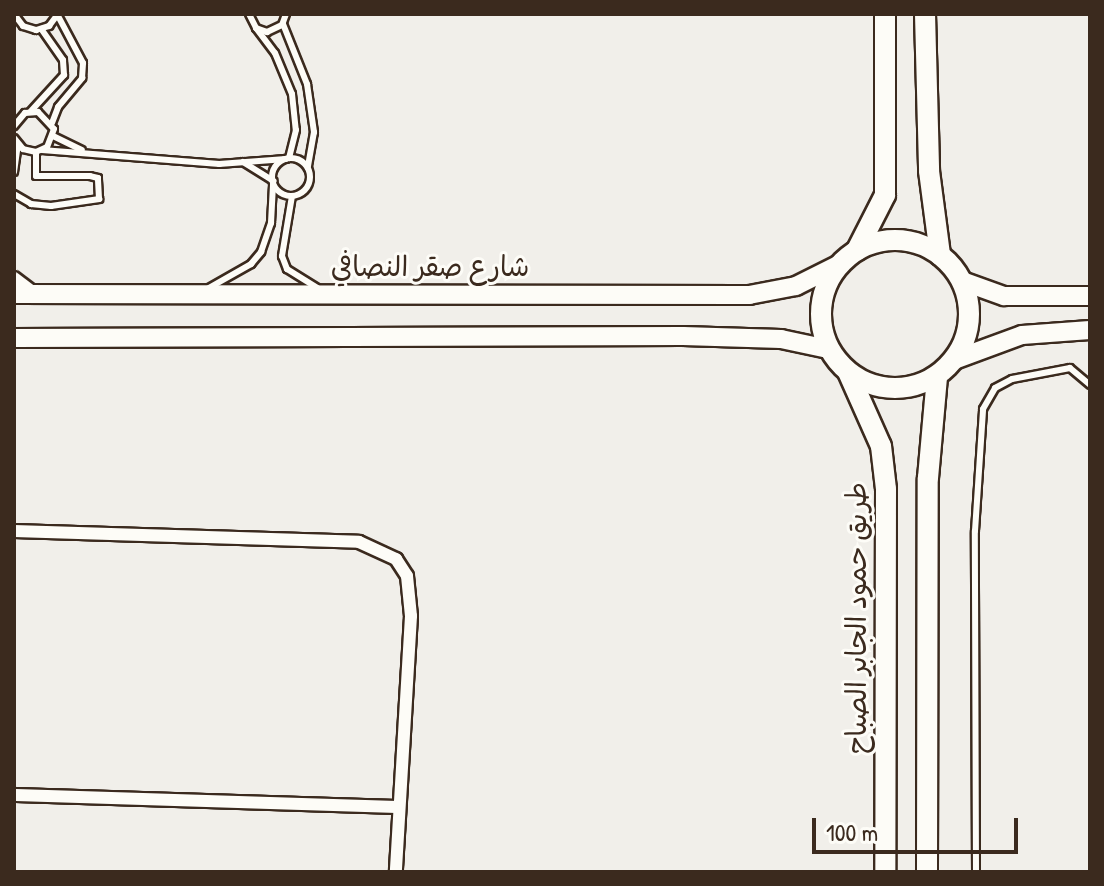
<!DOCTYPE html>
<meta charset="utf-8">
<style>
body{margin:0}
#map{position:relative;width:1104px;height:886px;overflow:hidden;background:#f1efea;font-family:"Patrick Hand","Playpen Sans Arabic",sans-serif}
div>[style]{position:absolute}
.roads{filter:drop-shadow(2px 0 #3b2a1e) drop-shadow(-2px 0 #3b2a1e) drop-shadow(0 2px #3b2a1e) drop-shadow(0 -2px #3b2a1e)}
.lane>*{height:6px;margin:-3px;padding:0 3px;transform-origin:3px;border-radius:3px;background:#fdfcf7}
.lane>.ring{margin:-3px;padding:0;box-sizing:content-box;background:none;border:6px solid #fdfcf7;border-radius:50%}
.street>*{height:12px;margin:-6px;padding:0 6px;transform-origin:6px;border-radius:6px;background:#fdfcf7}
.secondary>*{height:18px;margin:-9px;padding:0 9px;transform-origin:9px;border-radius:9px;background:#fdfcf7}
.primary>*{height:20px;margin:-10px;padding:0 10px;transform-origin:10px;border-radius:10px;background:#fdfcf7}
.primary>.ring{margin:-10px;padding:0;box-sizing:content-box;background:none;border:20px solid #fdfcf7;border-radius:50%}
span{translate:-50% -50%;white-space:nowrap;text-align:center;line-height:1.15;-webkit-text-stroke:6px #fdfcf7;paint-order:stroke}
.street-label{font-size:28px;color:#3b2a1e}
.frame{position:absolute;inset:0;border:16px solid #3b2a1e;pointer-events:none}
.scale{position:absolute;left:812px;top:818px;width:206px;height:36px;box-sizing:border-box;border:4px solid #3b2a1e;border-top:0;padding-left:10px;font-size:24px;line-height:28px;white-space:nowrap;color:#3b2a1e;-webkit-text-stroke:6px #fdfcf7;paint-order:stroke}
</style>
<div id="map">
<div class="roads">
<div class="lane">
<div style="left:14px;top:14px;width:15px;rotate:53deg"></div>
<div style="left:23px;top:26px;width:14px;rotate:17deg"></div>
<div style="left:36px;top:30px;width:14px;rotate:-17deg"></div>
<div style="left:49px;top:26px;width:15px;rotate:-53deg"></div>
<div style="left:249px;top:14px;width:16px;rotate:63deg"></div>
<div style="left:256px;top:28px;width:12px;rotate:20deg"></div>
<div style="left:267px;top:32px;width:17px;rotate:-25deg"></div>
<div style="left:282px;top:25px;width:12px;rotate:-70deg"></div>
<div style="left:283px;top:24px;width:65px;rotate:68.2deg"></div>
<div style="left:307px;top:84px;width:49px;rotate:81.7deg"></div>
<div style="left:314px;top:132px;width:36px;rotate:100deg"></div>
<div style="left:256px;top:28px;width:31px;rotate:53deg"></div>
<div style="left:275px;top:53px;width:44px;rotate:67.5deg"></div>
<div style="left:292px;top:94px;width:36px;rotate:84deg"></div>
<div style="left:296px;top:130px;width:29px;rotate:104deg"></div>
<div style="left:31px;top:111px;width:49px;rotate:-47.5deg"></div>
<div style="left:64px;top:75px;width:15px;rotate:-94deg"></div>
<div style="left:63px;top:60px;width:38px;rotate:-125deg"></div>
<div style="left:52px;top:123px;width:17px;rotate:-69deg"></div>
<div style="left:58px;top:107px;width:38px;rotate:-50deg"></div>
<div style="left:82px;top:78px;width:15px;rotate:-86deg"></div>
<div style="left:83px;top:63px;width:53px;rotate:-118deg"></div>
<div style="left:14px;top:126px;width:17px;rotate:-50deg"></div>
<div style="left:25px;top:113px;width:13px;rotate:-4deg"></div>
<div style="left:38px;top:112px;width:23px;rotate:47deg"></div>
<div style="left:54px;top:129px;width:19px;rotate:111deg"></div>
<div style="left:47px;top:147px;width:12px;rotate:156deg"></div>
<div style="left:36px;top:152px;width:13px;rotate:-167deg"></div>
<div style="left:23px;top:149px;width:14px;rotate:-129deg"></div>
<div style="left:53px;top:136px;width:32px;rotate:26deg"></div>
<div style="left:42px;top:150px;width:178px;rotate:4.5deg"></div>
<div style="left:219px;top:164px;width:67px;rotate:-4.3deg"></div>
<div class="ring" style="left:272px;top:158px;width:32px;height:32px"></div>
<div style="left:243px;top:162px;width:36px;rotate:32deg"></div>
<div style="left:14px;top:172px;width:27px;rotate:-82deg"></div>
<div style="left:14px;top:194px;width:20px;rotate:30deg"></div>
<div style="left:31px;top:204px;width:20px;rotate:6deg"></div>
<div style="left:51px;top:206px;width:49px;rotate:-8.3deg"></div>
<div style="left:99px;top:199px;width:21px;rotate:-93deg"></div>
<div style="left:98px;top:178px;width:8px;rotate:-166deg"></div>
<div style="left:90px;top:176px;width:54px;rotate:180deg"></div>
<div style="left:36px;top:176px;width:24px;rotate:-90deg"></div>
<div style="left:292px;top:196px;width:61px;rotate:99.5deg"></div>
<div style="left:282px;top:256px;width:14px;rotate:69deg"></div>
<div style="left:287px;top:269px;width:36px;rotate:32deg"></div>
<div style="left:207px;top:289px;width:51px;rotate:-29.6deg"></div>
<div style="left:251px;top:264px;width:16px;rotate:-50deg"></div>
<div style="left:261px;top:252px;width:31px;rotate:-71deg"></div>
<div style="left:271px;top:223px;width:39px;rotate:-87deg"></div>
<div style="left:976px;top:872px;width:341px;rotate:-90.2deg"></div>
<div style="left:975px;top:531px;width:122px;rotate:-86.2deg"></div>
<div style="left:983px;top:409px;width:24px;rotate:-60deg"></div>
<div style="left:995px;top:388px;width:19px;rotate:-28deg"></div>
<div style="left:1012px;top:379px;width:59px;rotate:-10.7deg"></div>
<div style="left:1070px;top:368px;width:26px;rotate:40deg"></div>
</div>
<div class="street">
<div style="left:14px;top:278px;width:26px;rotate:37deg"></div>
<div style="left:14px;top:531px;width:345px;rotate:1.8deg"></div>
<div style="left:359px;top:542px;width:41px;rotate:24.7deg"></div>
<div style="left:396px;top:559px;width:20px;rotate:57deg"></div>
<div style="left:407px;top:576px;width:40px;rotate:84.3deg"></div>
<div style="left:411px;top:616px;width:256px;rotate:93.4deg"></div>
<div style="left:14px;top:795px;width:385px;rotate:1.8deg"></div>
</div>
<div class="secondary">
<div style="left:962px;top:281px;width:45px;rotate:19.7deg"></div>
<div style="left:1004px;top:296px;width:86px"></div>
<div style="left:14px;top:294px;width:735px;rotate:0.08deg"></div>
<div style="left:749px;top:295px;width:48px;rotate:-10.8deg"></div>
<div style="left:796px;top:286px;width:49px;rotate:-26.6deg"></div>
<div style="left:14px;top:338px;width:669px;rotate:-0.17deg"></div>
<div style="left:683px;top:336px;width:98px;rotate:1.8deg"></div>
<div style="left:781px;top:339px;width:48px;rotate:12deg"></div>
<div style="left:954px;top:360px;width:72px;rotate:-20.2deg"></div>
<div style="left:1022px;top:335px;width:68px;rotate:-4.2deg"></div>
</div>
<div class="primary">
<div style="left:925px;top:14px;width:157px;rotate:88.5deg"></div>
<div style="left:929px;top:171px;width:85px;rotate:82.5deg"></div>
<div class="ring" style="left:821px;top:240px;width:128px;height:128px"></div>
<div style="left:857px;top:250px;width:62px;rotate:-63deg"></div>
<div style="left:885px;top:195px;width:181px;rotate:-90deg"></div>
<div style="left:848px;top:372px;width:81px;rotate:66deg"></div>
<div style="left:881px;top:446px;width:43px;rotate:83.4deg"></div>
<div style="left:886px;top:489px;width:383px;rotate:90.1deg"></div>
<div style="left:927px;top:872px;width:394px;rotate:-89.9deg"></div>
<div style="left:928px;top:478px;width:101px;rotate:-84.9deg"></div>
</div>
</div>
<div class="street-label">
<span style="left:430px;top:266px">شارع صقر النصافي</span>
<span style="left:856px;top:618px;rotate:-90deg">طريق حمود الجابر الصباح</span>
</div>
<div class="frame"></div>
<div class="scale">100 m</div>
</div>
